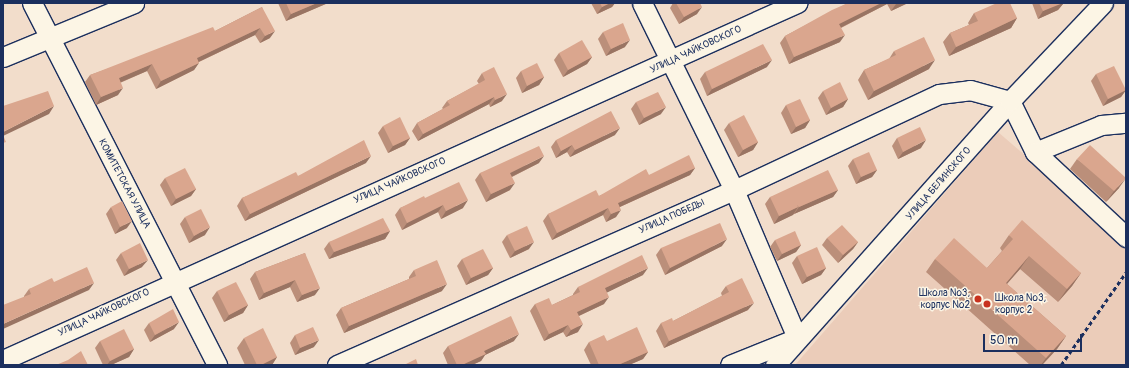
<!DOCTYPE html>
<meta charset="utf-8">
<style>
body{margin:0}
#map{position:relative;width:1129px;height:368px;overflow:hidden;background:#f2ddcb;font-family:Pangolin,sans-serif}
div>[style]{position:absolute}
.built>*{inset:0;background:#ebccb9}
.path>*{height:2.5px;margin-top:-1.25px;transform-origin:0;background:repeating-linear-gradient(90deg,#1b2f5e 0 4px,transparent 0 7px)}
.roads{filter:drop-shadow(1px 0 #1b2f5e) drop-shadow(-1px 0 #1b2f5e) drop-shadow(0 1px #1b2f5e) drop-shadow(0 -1px #1b2f5e)}
.minor>*{height:19px;margin:-9.5px;padding:0 9.5px;transform-origin:9.5px;border-radius:9.5px;background:#fcf5e5}
.wall>*{inset:0;background:#bb8f7a}
.shaded-wall>*{inset:0;background:#997463}
.building>*{inset:0;background:#daa68e}
.dots>*{width:11px;height:11px;translate:-50% -50%;box-sizing:border-box;border:2px solid #fcf5e5;border-radius:50%}
span{translate:-50% -50%;white-space:nowrap;text-align:center;line-height:1.15;-webkit-text-stroke:3px #fcf5e5;paint-order:stroke}
.street-label{font-size:10px;color:#1b2f5e}
.poi-label{font-size:10px;color:#1b2f5e}
.right{translate:-100% -50%;text-align:right}
.left{translate:0 -50%;text-align:left}
.frame{position:absolute;inset:0;border:4px solid #1b2f5e;pointer-events:none}
.scale{position:absolute;left:983px;top:334px;width:99px;height:18px;box-sizing:border-box;border:2px solid #1b2f5e;border-top:0;padding-left:5px;font-size:12px;line-height:14px;white-space:nowrap;color:#1b2f5e;-webkit-text-stroke:3px #fcf5e5;paint-order:stroke}
</style>
<div id="map">
<div class="built">
<div style="clip-path:polygon(998px 132px,1126px 242px,1126px 365px,795px 365px)"></div>
</div>
<div class="path">
<div style="left:1061px;top:365px;width:113px;rotate:-55deg"></div>
</div>
<div class="roads">
<div class="minor">
<div style="left:32px;top:3px;width:407px;rotate:62.9deg"></div>
<div style="left:642px;top:3px;width:208px;rotate:63.8deg"></div>
<div style="left:734px;top:190px;width:161px;rotate:66.9deg"></div>
<div style="left:797px;top:338px;width:72px;rotate:158.1deg"></div>
<div style="left:3px;top:57px;width:142px;rotate:-22.4deg"></div>
<div style="left:1035px;top:152px;width:71px;rotate:-22.2deg"></div>
<div style="left:1101px;top:125px;width:25px;rotate:-5deg"></div>
<div style="left:3px;top:360px;width:871px;rotate:-24.21deg"></div>
<div style="left:337px;top:365px;width:434px;rotate:-23.8deg"></div>
<div style="left:734px;top:190px;width:226px;rotate:-25.1deg"></div>
<div style="left:939px;top:94px;width:31px;rotate:-7deg"></div>
<div style="left:970px;top:90px;width:41px;rotate:15.4deg"></div>
<div style="left:1010px;top:101px;width:57px;rotate:63.9deg"></div>
<div style="left:1035px;top:152px;width:125px;rotate:43deg"></div>
<div style="left:775px;top:365px;width:353px;rotate:-48.3deg"></div>
<div style="left:1010px;top:101px;width:135px;rotate:-46.5deg"></div>
</div>
</div>
<div class="wall">
<div style="clip-path:polygon(278px 3px,328px 3px,286px 21px)"></div>
<div style="clip-path:polygon(591px 3px,615px 3px,612px 7px,597px 14px)"></div>
<div style="clip-path:polygon(673px 3px,700px 3px,697px 14px,679px 24px,670px 8px)"></div>
<div style="clip-path:polygon(848px 3px,908px 3px,891px 11px,887px 4px,841px 28px,840px 42px,789px 64px,780px 43px,785px 36px)"></div>
<div style="clip-path:polygon(1032px 3px,1065px 3px,1063px 4px,1058px 10px,1038px 19px)"></div>
<div style="clip-path:polygon(262px 7px,270px 38px,260px 43px,255px 35px,199px 62px,194px 70px,156px 89px,147px 71px,120px 83px,118px 95px,96px 105px,85px 82px,90px 75px,215px 31px)"></div>
<div style="clip-path:polygon(974px 13px,1017px 18px,1011px 28px,949px 56px,943px 42px,950px 33px,969px 25px,968px 23px)"></div>
<div style="clip-path:polygon(603px 32px,625px 47px,606px 56px,598px 39px)"></div>
<div style="clip-path:polygon(894px 51px,929px 69px,868px 100px,858px 80px,864px 70px,889px 59px)"></div>
<div style="clip-path:polygon(559px 53px,592px 57px,587px 64px,563px 77px,554px 60px)"></div>
<div style="clip-path:polygon(767px 67px,707px 96px,700px 79px,705px 72px)"></div>
<div style="clip-path:polygon(521px 71px,544px 77px,539px 85px,522px 93px,516px 78px)"></div>
<div style="clip-path:polygon(482px 73px,502px 101px,490px 107px,489px 104px,418px 141px,412px 131px,417px 123px,443px 109px,442px 108px,447px 101px,479px 84px,477px 81px)"></div>
<div style="clip-path:polygon(1096px 74px,1126px 90px,1121px 97px,1103px 106px,1091px 81px)"></div>
<div style="clip-path:polygon(823px 91px,848px 99px,843px 107px,826px 115px,818px 98px)"></div>
<div style="clip-path:polygon(636px 102px,661px 114px,639px 125px,631px 109px)"></div>
<div style="clip-path:polygon(786px 105px,810px 120px,805px 128px,791px 134px,781px 113px)"></div>
<div style="clip-path:polygon(729px 123px,758px 142px,753px 150px,738px 157px,724px 130px)"></div>
<div style="clip-path:polygon(383px 126px,410px 138px,405px 145px,388px 153px,378px 133px)"></div>
<div style="clip-path:polygon(615px 135px,570px 157px,567px 152px,556px 158px,551px 147px,556px 140px)"></div>
<div style="clip-path:polygon(897px 138px,921px 148px,898px 159px,892px 146px)"></div>
<div style="clip-path:polygon(853px 159px,877px 170px,872px 177px,856px 184px,848px 166px)"></div>
<div style="clip-path:polygon(1077px 159px,1119px 188px,1106px 202px,1070px 169px)"></div>
<div style="clip-path:polygon(366px 163px,245px 221px,237px 206px,242px 198px,298px 176px)"></div>
<div style="clip-path:polygon(539px 163px,512px 177px,510px 190px,486px 202px,475px 180px,480px 173px)"></div>
<div style="clip-path:polygon(695px 168px,690px 175px,620px 207px,616px 217px,606px 222px,603px 215px,552px 240px,543px 221px,548px 214px,599px 196px,649px 175px)"></div>
<div style="clip-path:polygon(165px 178px,196px 189px,191px 196px,171px 206px,160px 185px)"></div>
<div style="clip-path:polygon(838px 190px,833px 197px,794px 214px,774px 224px,765px 204px,770px 197px)"></div>
<div style="clip-path:polygon(425px 198px,463px 208px,441px 219px,438px 212px,402px 230px,395px 215px,400px 208px)"></div>
<div style="clip-path:polygon(111px 207px,127px 228px,115px 234px,106px 214px)"></div>
<div style="clip-path:polygon(185px 217px,205px 235px,189px 243px,180px 224px)"></div>
<div style="clip-path:polygon(390px 231px,385px 239px,329px 259px,324px 249px,329px 242px)"></div>
<div style="clip-path:polygon(507px 235px,529px 249px,510px 258px,502px 242px)"></div>
<div style="clip-path:polygon(1009px 235px,1081px 273px,1072px 286px,1058px 302px,1020px 269px,1007px 284px,1066px 336px,1057px 349px,1042px 365px,1030px 365px,926px 272px,935px 259px,987px 268px,1002px 251px,1000px 248px)"></div>
<div style="clip-path:polygon(827px 238px,858px 242px,853px 249px,838px 263px,822px 245px)"></div>
<div style="clip-path:polygon(775px 240px,801px 245px,796px 252px,777px 261px,770px 247px)"></div>
<div style="clip-path:polygon(722px 246px,665px 275px,656px 255px,661px 248px)"></div>
<div style="clip-path:polygon(121px 253px,142px 267px,124px 276px,116px 260px)"></div>
<div style="clip-path:polygon(305px 253px,315px 295px,297px 302px,290px 287px,259px 300px,250px 279px,255px 272px)"></div>
<div style="clip-path:polygon(797px 256px,826px 268px,821px 275px,802px 284px,792px 263px)"></div>
<div style="clip-path:polygon(462px 259px,493px 268px,488px 275px,466px 285px,457px 266px)"></div>
<div style="clip-path:polygon(414px 270px,442px 291px,344px 333px,336px 315px,341px 308px,409px 279px,409px 277px)"></div>
<div style="clip-path:polygon(643px 275px,607px 292px,604px 304px,579px 316px,578px 332px,566px 337px,563px 332px,544px 341px,530px 311px,535px 304px,552px 305px,573px 295px,573px 294px,578px 287px)"></div>
<div style="clip-path:polygon(54px 282px,89px 290px,24px 297px,24px 296px,29px 289px)"></div>
<div style="clip-path:polygon(726px 286px,748px 310px,664px 348px,656px 331px,661px 323px,673px 321px,722px 296px,721px 293px)"></div>
<div style="clip-path:polygon(217px 291px,248px 305px,243px 313px,224px 322px,212px 298px)"></div>
<div style="clip-path:polygon(149px 323px,174px 329px,150px 342px,144px 330px)"></div>
<div style="clip-path:polygon(295px 335px,314px 347px,295px 355px,290px 343px)"></div>
<div style="clip-path:polygon(244px 338px,277px 357px,272px 365px,245px 365px,237px 348px)"></div>
<div style="clip-path:polygon(100px 341px,134px 349px,129px 357px,111px 365px,103px 365px,95px 348px)"></div>
<div style="clip-path:polygon(514px 341px,485px 355px,481px 361px,472px 365px,448px 365px,443px 353px,448px 346px)"></div>
<div style="clip-path:polygon(607px 341px,648px 352px,643px 359px,629px 365px,591px 365px,584px 350px,589px 342px)"></div>
</div>
<div class="shaded-wall">
<div style="clip-path:polygon(317px 3px,328px 3px,286px 21px,291px 14px)"></div>
<div style="clip-path:polygon(610px 3px,615px 3px,612px 7px,597px 14px,602px 7px)"></div>
<div style="clip-path:polygon(881px 3px,888px 3px,887px 4px,834px 31px,839px 24px)"></div>
<div style="clip-path:polygon(898px 3px,908px 3px,891px 11px,896px 4px)"></div>
<div style="clip-path:polygon(1059px 3px,1065px 3px,1063px 4px,1058px 10px,1038px 19px,1043px 11px)"></div>
<div style="clip-path:polygon(702px 7px,697px 14px,679px 24px,684px 17px)"></div>
<div style="clip-path:polygon(1017px 18px,1011px 28px,949px 56px,956px 47px)"></div>
<div style="clip-path:polygon(260px 28px,255px 35px,192px 65px,197px 58px)"></div>
<div style="clip-path:polygon(275px 31px,270px 38px,260px 43px,265px 36px)"></div>
<div style="clip-path:polygon(845px 35px,840px 42px,789px 64px,794px 57px)"></div>
<div style="clip-path:polygon(630px 40px,625px 47px,606px 56px,611px 49px)"></div>
<div style="clip-path:polygon(592px 57px,587px 64px,563px 77px,568px 70px)"></div>
<div style="clip-path:polygon(772px 60px,767px 67px,707px 96px,712px 89px)"></div>
<div style="clip-path:polygon(935px 60px,929px 69px,868px 100px,874px 91px)"></div>
<div style="clip-path:polygon(199px 63px,194px 70px,156px 89px,161px 81px)"></div>
<div style="clip-path:polygon(152px 64px,147px 71px,114px 85px,119px 78px)"></div>
<div style="clip-path:polygon(544px 77px,539px 85px,522px 93px,527px 86px)"></div>
<div style="clip-path:polygon(123px 88px,118px 95px,96px 105px,101px 97px)"></div>
<div style="clip-path:polygon(1126px 90px,1121px 97px,1103px 106px,1108px 99px)"></div>
<div style="clip-path:polygon(507px 94px,502px 101px,490px 107px,495px 100px)"></div>
<div style="clip-path:polygon(494px 97px,489px 104px,418px 141px,423px 134px)"></div>
<div style="clip-path:polygon(848px 99px,843px 107px,826px 115px,831px 108px)"></div>
<div style="clip-path:polygon(54px 106px,49px 114px,3px 136px,3px 132px)"></div>
<div style="clip-path:polygon(666px 107px,661px 114px,639px 125px,644px 118px)"></div>
<div style="clip-path:polygon(810px 120px,805px 128px,791px 134px,796px 127px)"></div>
<div style="clip-path:polygon(620px 128px,615px 135px,570px 157px,575px 150px)"></div>
<div style="clip-path:polygon(410px 138px,405px 145px,388px 153px,393px 146px)"></div>
<div style="clip-path:polygon(926px 140px,921px 148px,898px 159px,903px 152px)"></div>
<div style="clip-path:polygon(758px 142px,753px 150px,738px 157px,743px 150px)"></div>
<div style="clip-path:polygon(572px 145px,567px 152px,556px 158px,561px 151px)"></div>
<div style="clip-path:polygon(371px 156px,366px 163px,245px 221px,250px 214px)"></div>
<div style="clip-path:polygon(544px 156px,539px 163px,505px 180px,510px 173px)"></div>
<div style="clip-path:polygon(695px 168px,690px 175px,613px 210px,618px 203px)"></div>
<div style="clip-path:polygon(877px 170px,872px 177px,856px 184px,861px 177px)"></div>
<div style="clip-path:polygon(1126px 178px,1119px 188px,1106px 202px,1114px 191px)"></div>
<div style="clip-path:polygon(515px 183px,510px 190px,486px 202px,491px 194px)"></div>
<div style="clip-path:polygon(196px 189px,191px 196px,171px 206px,176px 199px)"></div>
<div style="clip-path:polygon(838px 190px,833px 197px,794px 214px,799px 207px)"></div>
<div style="clip-path:polygon(468px 200px,463px 208px,441px 219px,446px 211px)"></div>
<div style="clip-path:polygon(443px 205px,438px 212px,402px 230px,407px 223px)"></div>
<div style="clip-path:polygon(798px 207px,793px 215px,774px 224px,779px 216px)"></div>
<div style="clip-path:polygon(608px 208px,603px 215px,552px 240px,557px 233px)"></div>
<div style="clip-path:polygon(621px 210px,616px 217px,606px 222px,611px 214px)"></div>
<div style="clip-path:polygon(132px 221px,127px 228px,115px 234px,120px 227px)"></div>
<div style="clip-path:polygon(210px 227px,205px 235px,189px 243px,194px 236px)"></div>
<div style="clip-path:polygon(390px 231px,385px 239px,329px 259px,334px 252px)"></div>
<div style="clip-path:polygon(727px 239px,722px 246px,665px 275px,670px 268px)"></div>
<div style="clip-path:polygon(534px 242px,529px 249px,510px 258px,515px 251px)"></div>
<div style="clip-path:polygon(858px 242px,853px 249px,838px 263px,843px 255px)"></div>
<div style="clip-path:polygon(801px 245px,796px 252px,777px 261px,782px 254px)"></div>
<div style="clip-path:polygon(1029px 256px,1020px 269px,997px 295px,1006px 283px)"></div>
<div style="clip-path:polygon(148px 260px,142px 267px,124px 276px,129px 269px)"></div>
<div style="clip-path:polygon(493px 268px,488px 275px,466px 285px,471px 278px)"></div>
<div style="clip-path:polygon(648px 268px,643px 275px,600px 296px,605px 288px)"></div>
<div style="clip-path:polygon(826px 268px,821px 275px,802px 284px,807px 277px)"></div>
<div style="clip-path:polygon(1081px 273px,1072px 286px,1058px 302px,1067px 289px)"></div>
<div style="clip-path:polygon(295px 280px,290px 287px,259px 300px,264px 293px)"></div>
<div style="clip-path:polygon(94px 283px,89px 290px,3px 329px,3px 324px)"></div>
<div style="clip-path:polygon(447px 284px,442px 291px,344px 333px,349px 326px)"></div>
<div style="clip-path:polygon(320px 288px,315px 295px,297px 302px,302px 295px)"></div>
<div style="clip-path:polygon(609px 297px,604px 304px,572px 319px,577px 312px)"></div>
<div style="clip-path:polygon(754px 303px,748px 310px,664px 348px,669px 341px)"></div>
<div style="clip-path:polygon(248px 305px,243px 313px,224px 322px,229px 315px)"></div>
<div style="clip-path:polygon(179px 322px,174px 329px,150px 342px,155px 335px)"></div>
<div style="clip-path:polygon(583px 324px,578px 332px,566px 337px,571px 330px)"></div>
<div style="clip-path:polygon(568px 325px,563px 332px,544px 341px,549px 334px)"></div>
<div style="clip-path:polygon(519px 334px,514px 341px,485px 355px,481px 361px,472px 365px,462px 365px,484px 351px)"></div>
<div style="clip-path:polygon(1066px 336px,1057px 349px,1042px 365px,1041px 365px,1046px 358px)"></div>
<div style="clip-path:polygon(319px 340px,314px 347px,295px 355px,300px 348px)"></div>
<div style="clip-path:polygon(134px 349px,129px 357px,111px 365px,107px 365px,110px 361px)"></div>
<div style="clip-path:polygon(648px 352px,643px 359px,629px 365px,618px 365px)"></div>
<div style="clip-path:polygon(277px 357px,272px 365px,261px 365px)"></div>
</div>
<div class="building">
<div style="clip-path:polygon(286px 3px,317px 3px,291px 14px)"></div>
<div style="clip-path:polygon(600px 3px,610px 3px,602px 7px)"></div>
<div style="clip-path:polygon(676px 3px,700px 3px,702px 7px,684px 17px)"></div>
<div style="clip-path:polygon(848px 3px,881px 3px,839px 24px,845px 35px,794px 57px,785px 36px,832px 10px)"></div>
<div style="clip-path:polygon(997px 3px,1010px 3px,1017px 18px,956px 47px,950px 33px,978px 21px,974px 13px)"></div>
<div style="clip-path:polygon(1039px 3px,1063px 3px,1043px 11px)"></div>
<div style="clip-path:polygon(262px 7px,275px 31px,265px 36px,260px 28px,197px 58px,199px 63px,161px 81px,152px 64px,119px 78px,123px 88px,101px 97px,90px 75px,213px 27px,215px 31px)"></div>
<div style="clip-path:polygon(623px 23px,630px 40px,611px 49px,603px 32px)"></div>
<div style="clip-path:polygon(924px 37px,935px 60px,874px 91px,864px 70px,896px 55px,894px 51px)"></div>
<div style="clip-path:polygon(582px 40px,592px 57px,568px 70px,559px 53px)"></div>
<div style="clip-path:polygon(763px 44px,772px 60px,712px 89px,705px 72px)"></div>
<div style="clip-path:polygon(537px 63px,544px 77px,527px 86px,521px 71px)"></div>
<div style="clip-path:polygon(1114px 66px,1126px 90px,1108px 99px,1096px 74px)"></div>
<div style="clip-path:polygon(494px 67px,507px 94px,495px 100px,494px 97px,423px 134px,417px 123px,450px 105px,447px 101px,485px 80px,482px 73px)"></div>
<div style="clip-path:polygon(840px 82px,848px 99px,831px 108px,823px 91px)"></div>
<div style="clip-path:polygon(48px 91px,54px 106px,3px 132px,3px 106px)"></div>
<div style="clip-path:polygon(658px 92px,666px 107px,644px 118px,636px 102px)"></div>
<div style="clip-path:polygon(800px 99px,810px 120px,796px 127px,786px 105px)"></div>
<div style="clip-path:polygon(611px 111px,620px 128px,575px 150px,572px 145px,561px 151px,556px 140px)"></div>
<div style="clip-path:polygon(744px 115px,758px 142px,743px 150px,729px 123px)"></div>
<div style="clip-path:polygon(400px 117px,410px 138px,393px 146px,383px 126px)"></div>
<div style="clip-path:polygon(920px 127px,926px 140px,903px 152px,897px 138px)"></div>
<div style="clip-path:polygon(3px 135px,6px 142px,3px 143px)"></div>
<div style="clip-path:polygon(364px 140px,371px 156px,250px 214px,242px 198px,296px 172px,298px 176px)"></div>
<div style="clip-path:polygon(1090px 145px,1126px 178px,1114px 191px,1077px 159px)"></div>
<div style="clip-path:polygon(539px 146px,544px 156px,510px 173px,515px 183px,491px 194px,480px 173px)"></div>
<div style="clip-path:polygon(869px 152px,877px 170px,861px 177px,853px 159px)"></div>
<div style="clip-path:polygon(689px 155px,695px 168px,618px 203px,621px 210px,611px 214px,608px 208px,557px 233px,548px 214px,596px 190px,599px 196px,646px 169px,649px 175px)"></div>
<div style="clip-path:polygon(185px 168px,196px 189px,176px 199px,165px 178px)"></div>
<div style="clip-path:polygon(828px 170px,838px 190px,799px 207px,797px 205px,798px 207px,779px 216px,770px 197px)"></div>
<div style="clip-path:polygon(459px 182px,468px 200px,446px 211px,443px 205px,407px 223px,400px 208px,424px 196px,425px 198px)"></div>
<div style="clip-path:polygon(122px 201px,132px 221px,120px 227px,111px 207px)"></div>
<div style="clip-path:polygon(201px 209px,210px 227px,194px 236px,185px 217px)"></div>
<div style="clip-path:polygon(383px 218px,390px 231px,334px 252px,329px 242px)"></div>
<div style="clip-path:polygon(1022px 220px,1081px 273px,1067px 289px,1029px 256px,1006px 283px,1066px 336px,1046px 358px,935px 259px,954px 238px,987px 268px,1013px 239px,1009px 235px)"></div>
<div style="clip-path:polygon(720px 223px,727px 239px,670px 268px,661px 248px)"></div>
<div style="clip-path:polygon(842px 225px,858px 242px,843px 255px,827px 238px)"></div>
<div style="clip-path:polygon(527px 226px,534px 242px,515px 251px,507px 235px)"></div>
<div style="clip-path:polygon(795px 231px,801px 245px,782px 254px,775px 240px)"></div>
<div style="clip-path:polygon(140px 243px,148px 260px,129px 269px,121px 253px)"></div>
<div style="clip-path:polygon(817px 247px,826px 268px,807px 277px,797px 256px)"></div>
<div style="clip-path:polygon(483px 249px,493px 268px,471px 278px,462px 259px)"></div>
<div style="clip-path:polygon(305px 253px,320px 288px,302px 295px,295px 280px,264px 293px,255px 272px)"></div>
<div style="clip-path:polygon(642px 255px,648px 268px,605px 288px,609px 297px,577px 312px,583px 324px,571px 330px,568px 325px,549px 334px,535px 304px,549px 298px,552px 305px,580px 292px,578px 287px)"></div>
<div style="clip-path:polygon(437px 260px,447px 284px,349px 326px,341px 308px,416px 276px,414px 270px)"></div>
<div style="clip-path:polygon(87px 267px,94px 283px,3px 324px,3px 305px,31px 294px,29px 289px,52px 278px,54px 282px)"></div>
<div style="clip-path:polygon(742px 278px,754px 303px,669px 341px,661px 323px,672px 318px,673px 321px,729px 292px,726px 286px)"></div>
<div style="clip-path:polygon(236px 282px,248px 305px,229px 315px,217px 291px)"></div>
<div style="clip-path:polygon(173px 309px,179px 322px,155px 335px,149px 323px)"></div>
<div style="clip-path:polygon(511px 316px,519px 334px,484px 351px,486px 354px,462px 365px,457px 365px,448px 346px)"></div>
<div style="clip-path:polygon(313px 327px,319px 340px,300px 348px,295px 335px)"></div>
<div style="clip-path:polygon(637px 327px,648px 352px,618px 365px,599px 365px,589px 342px,604px 335px,607px 341px)"></div>
<div style="clip-path:polygon(263px 328px,277px 357px,261px 365px,257px 365px,244px 338px)"></div>
<div style="clip-path:polygon(124px 329px,134px 349px,110px 361px,100px 341px)"></div>
<div style="clip-path:polygon(81px 351px,88px 365px,56px 365px,68px 360px)"></div>
<div style="clip-path:polygon(416px 359px,418px 365px,404px 365px)"></div>
</div>
<div class="dots">
<div style="left:978px;top:299px;background:#c8321e"></div>
<div style="left:987px;top:304px;background:#c8321e"></div>
</div>
<div class="street-label">
<span style="left:696px;top:50px;rotate:-25deg">УЛИЦА ЧАЙКОВСКОГО</span>
<span style="left:400px;top:181px;rotate:-24deg">УЛИЦА ЧАЙКОВСКОГО</span>
<span style="left:124px;top:184px;rotate:62deg">КОМИТЕТСКАЯ УЛИЦА</span>
<span style="left:939px;top:184px;rotate:-49deg">УЛИЦА БЕЛИНСКОГО</span>
<span style="left:672px;top:217px;rotate:-24deg">УЛИЦА ПОБЕДЫ</span>
<span style="left:104px;top:313px;rotate:-25deg">УЛИЦА ЧАЙКОВСКОГО</span>
</div>
<div class="poi-label">
<span class="right" style="left:970px;top:299px">Школа №3,<br>корпус №2</span>
<span class="left" style="left:995px;top:304px">Школа №3,<br>корпус 2</span>
</div>
<div class="frame"></div>
<div class="scale">50 m</div>
</div>
